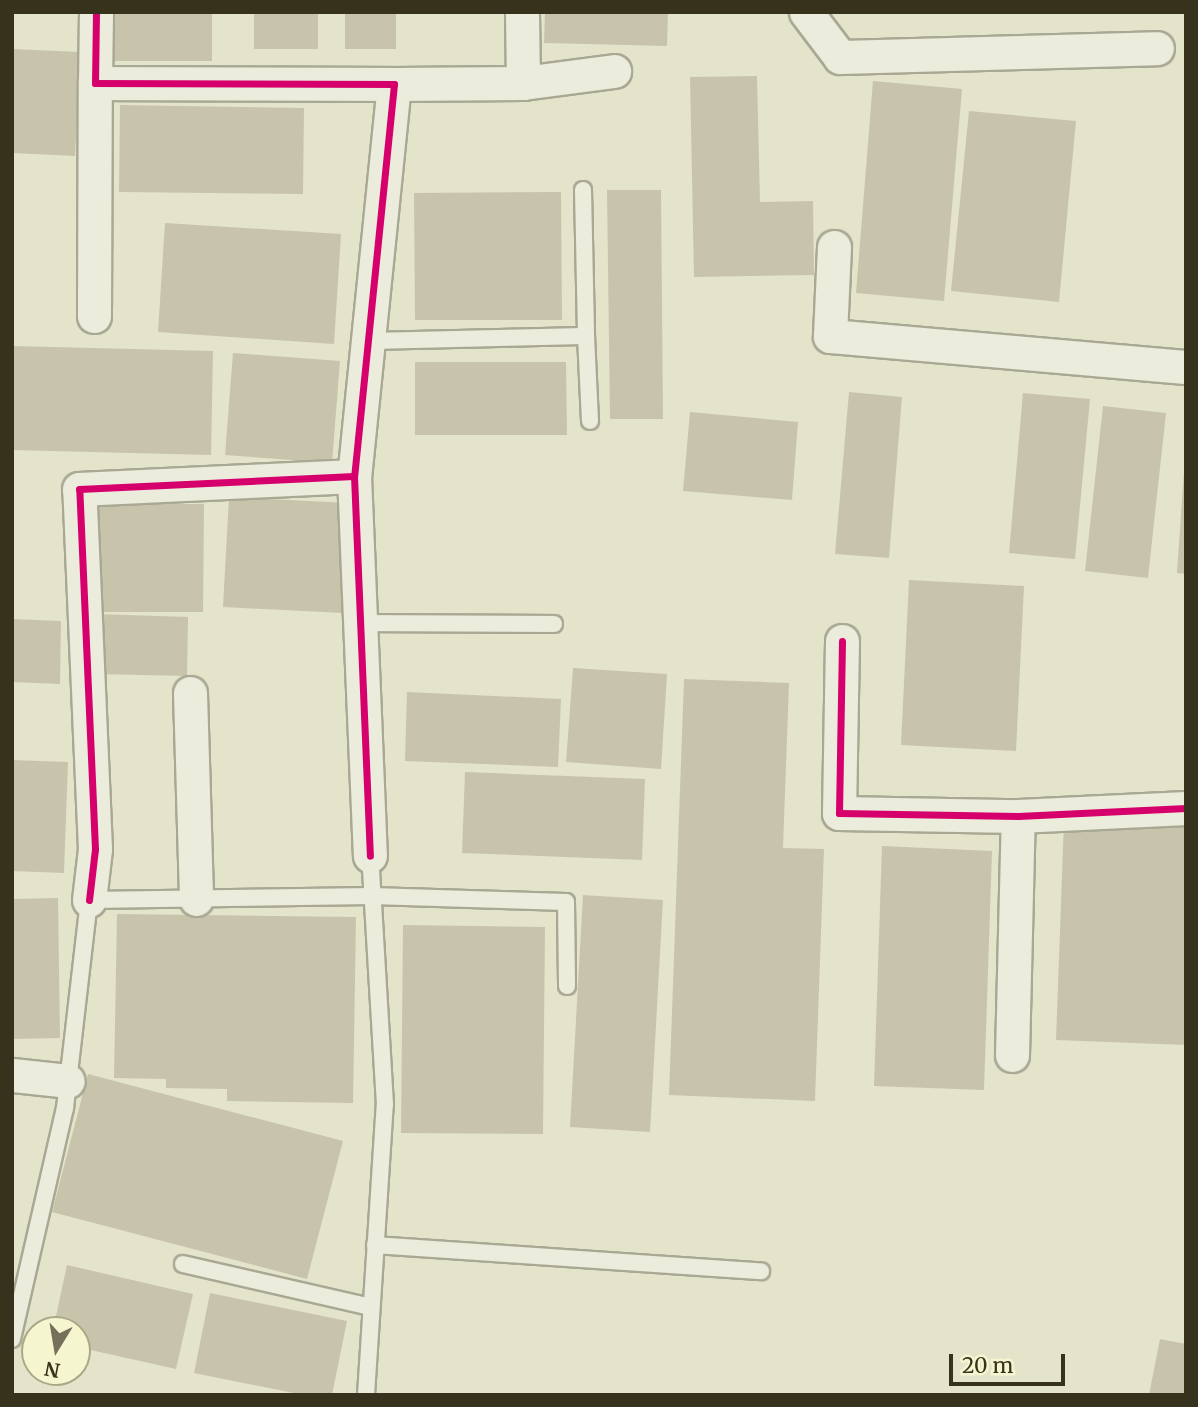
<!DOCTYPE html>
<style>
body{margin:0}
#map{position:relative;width:1198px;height:1407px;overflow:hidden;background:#e4e4ca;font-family:Merriweather,serif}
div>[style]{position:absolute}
.building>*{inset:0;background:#c8c4ab}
.roads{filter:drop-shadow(2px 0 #a9a894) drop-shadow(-2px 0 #a9a894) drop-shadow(0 2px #a9a894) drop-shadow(0 -2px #a9a894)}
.service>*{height:16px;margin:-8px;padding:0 8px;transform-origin:8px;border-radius:8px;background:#ececdc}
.minor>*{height:33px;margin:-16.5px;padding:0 16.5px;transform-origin:16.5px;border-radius:16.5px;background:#ececdc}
.cycleway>*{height:7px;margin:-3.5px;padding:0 3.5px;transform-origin:3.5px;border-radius:3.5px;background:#d6006c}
span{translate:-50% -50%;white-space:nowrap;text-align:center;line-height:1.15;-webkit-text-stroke:5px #f5f6cf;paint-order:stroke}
.frame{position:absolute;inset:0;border:14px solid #37321c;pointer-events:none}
.north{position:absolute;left:21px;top:1316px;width:70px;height:70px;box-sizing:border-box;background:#f5f6cf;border:2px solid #a9a887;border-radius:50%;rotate:191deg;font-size:19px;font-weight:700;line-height:28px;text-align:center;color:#37321c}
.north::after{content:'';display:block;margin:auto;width:24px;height:32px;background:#747059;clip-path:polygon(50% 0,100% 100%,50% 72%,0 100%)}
.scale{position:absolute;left:949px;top:1354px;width:116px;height:32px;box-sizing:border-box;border:4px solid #37321c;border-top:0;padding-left:9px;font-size:21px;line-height:24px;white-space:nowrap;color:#37321c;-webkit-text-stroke:5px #f5f6cf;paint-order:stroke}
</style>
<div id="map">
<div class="building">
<div style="clip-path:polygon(107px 12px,212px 12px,212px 61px,107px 61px)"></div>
<div style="clip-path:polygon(254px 12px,318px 12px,318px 49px,254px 49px)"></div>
<div style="clip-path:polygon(345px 12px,396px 12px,396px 49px,345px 49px)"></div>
<div style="clip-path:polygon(545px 12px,668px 12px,667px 46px,544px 43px)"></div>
<div style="clip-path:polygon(12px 49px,80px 52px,75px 156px,12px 153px)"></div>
<div style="clip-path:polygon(757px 76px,760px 202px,813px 201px,814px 275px,694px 277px,690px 77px)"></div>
<div style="clip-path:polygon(873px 81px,962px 89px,944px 301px,856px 293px)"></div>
<div style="clip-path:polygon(120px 105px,304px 108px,303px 194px,119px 192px)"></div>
<div style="clip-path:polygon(969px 111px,1076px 121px,1059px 302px,951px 291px)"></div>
<div style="clip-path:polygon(607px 190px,661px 190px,663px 419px,610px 419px)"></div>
<div style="clip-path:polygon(561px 192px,562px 320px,415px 320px,414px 193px)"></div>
<div style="clip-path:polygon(165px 223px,341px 234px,334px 344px,158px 332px)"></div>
<div style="clip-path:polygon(12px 346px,213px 351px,211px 455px,12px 450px)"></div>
<div style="clip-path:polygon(233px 353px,340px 361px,332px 463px,225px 455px)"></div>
<div style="clip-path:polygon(415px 362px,566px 362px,567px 435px,415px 435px)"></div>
<div style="clip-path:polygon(849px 392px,902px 397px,889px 558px,835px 554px)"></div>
<div style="clip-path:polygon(1023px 393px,1090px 399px,1075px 559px,1009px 553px)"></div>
<div style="clip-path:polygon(1103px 406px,1166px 413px,1148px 578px,1085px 571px)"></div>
<div style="clip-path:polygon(690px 412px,798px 422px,792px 500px,683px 491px)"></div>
<div style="clip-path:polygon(1184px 471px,1186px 471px,1186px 574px,1177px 573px)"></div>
<div style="clip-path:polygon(229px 497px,348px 503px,342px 613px,223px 607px)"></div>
<div style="clip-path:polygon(90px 504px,204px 504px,203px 612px,89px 612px)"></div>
<div style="clip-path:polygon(909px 580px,1024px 586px,1016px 751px,901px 745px)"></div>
<div style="clip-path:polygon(97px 614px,188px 617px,187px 676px,96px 674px)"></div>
<div style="clip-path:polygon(12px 619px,61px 621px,60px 684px,12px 682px)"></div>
<div style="clip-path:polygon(573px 668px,667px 674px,661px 769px,566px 762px)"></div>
<div style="clip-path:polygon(684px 679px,789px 683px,783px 848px,824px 849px,815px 1101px,669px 1095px)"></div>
<div style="clip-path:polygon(407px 692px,561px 699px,558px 767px,405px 761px)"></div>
<div style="clip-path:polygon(12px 760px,68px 762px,64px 873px,12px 871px)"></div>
<div style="clip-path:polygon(465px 772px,645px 779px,642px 860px,462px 853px)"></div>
<div style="clip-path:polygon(1064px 821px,1186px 825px,1186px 1045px,1056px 1040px)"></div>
<div style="clip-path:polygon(882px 846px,992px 851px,984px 1090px,874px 1086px)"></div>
<div style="clip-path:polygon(583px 895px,663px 900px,650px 1132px,570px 1127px)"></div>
<div style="clip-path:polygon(58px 898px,60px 1038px,12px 1039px,12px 899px)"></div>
<div style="clip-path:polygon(117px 914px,356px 917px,353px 1103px,227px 1101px,227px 1089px,166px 1088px,166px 1079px,114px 1078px)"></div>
<div style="clip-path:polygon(403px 925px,545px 927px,543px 1134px,401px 1133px)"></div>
<div style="clip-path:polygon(88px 1074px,343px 1141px,307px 1279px,52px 1212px)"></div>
<div style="clip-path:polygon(67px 1265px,193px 1294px,176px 1369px,77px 1347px,77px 1330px,53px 1330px)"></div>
<div style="clip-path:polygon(210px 1293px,347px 1321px,332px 1395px,304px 1395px,194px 1373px)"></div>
<div style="clip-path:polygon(1160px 1339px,1186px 1344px,1186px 1395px,1149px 1395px)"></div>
</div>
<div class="roads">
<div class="service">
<div style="left:583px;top:190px;width:146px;rotate:88.8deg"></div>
<div style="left:368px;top:341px;width:218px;rotate:-1.3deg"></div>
<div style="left:586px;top:336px;width:85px;rotate:87.3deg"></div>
<div style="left:360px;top:623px;width:194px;rotate:0.3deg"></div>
<div style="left:375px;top:1245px;width:387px;rotate:3.9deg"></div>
<div style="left:183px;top:1264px;width:193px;rotate:12.9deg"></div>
<div style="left:12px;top:1339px;width:237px;rotate:-77.1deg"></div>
<div style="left:65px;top:1108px;width:209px;rotate:-83.4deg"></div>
<div style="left:89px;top:900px;width:283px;rotate:-0.8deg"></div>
<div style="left:372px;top:896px;width:194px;rotate:1.8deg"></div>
<div style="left:566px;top:902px;width:84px;rotate:89.3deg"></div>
<div style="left:366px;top:1395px;width:291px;rotate:-86.3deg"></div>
<div style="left:385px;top:1105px;width:249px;rotate:-93.4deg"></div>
</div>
<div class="minor">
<div style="left:96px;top:12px;width:71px;rotate:90.8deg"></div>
<div style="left:95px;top:83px;width:299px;rotate:0.2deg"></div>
<div style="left:394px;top:84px;width:394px;rotate:95.8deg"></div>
<div style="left:354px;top:476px;width:380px;rotate:87.6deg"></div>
<div style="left:522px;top:12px;width:71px;rotate:89.2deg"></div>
<div style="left:806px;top:12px;width:56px;rotate:52.9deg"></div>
<div style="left:840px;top:57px;width:317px;rotate:-1.6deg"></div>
<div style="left:394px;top:84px;width:129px;rotate:-0.4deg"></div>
<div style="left:523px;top:83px;width:92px;rotate:-7.5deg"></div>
<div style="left:834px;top:247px;width:89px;rotate:92.6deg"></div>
<div style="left:830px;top:336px;width:357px;rotate:5deg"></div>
<div style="left:94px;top:316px;width:233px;rotate:-89.8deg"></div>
<div style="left:842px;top:641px;width:172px;rotate:91deg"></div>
<div style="left:839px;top:813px;width:179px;rotate:1deg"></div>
<div style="left:1018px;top:816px;width:168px;rotate:-2.7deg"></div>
<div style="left:190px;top:693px;width:206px;rotate:88.3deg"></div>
<div style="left:89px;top:900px;width:51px;rotate:-83.3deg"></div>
<div style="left:95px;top:849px;width:360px;rotate:-92.5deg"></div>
<div style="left:79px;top:489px;width:275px;rotate:-2.7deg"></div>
<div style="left:1012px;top:1055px;width:239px;rotate:-88.6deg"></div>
<div style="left:12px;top:1075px;width:56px;rotate:6.1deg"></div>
</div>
</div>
<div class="cycleway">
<div style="left:96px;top:12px;width:71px;rotate:90.8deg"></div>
<div style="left:95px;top:83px;width:299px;rotate:0.2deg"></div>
<div style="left:394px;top:84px;width:394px;rotate:95.8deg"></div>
<div style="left:354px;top:476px;width:380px;rotate:87.6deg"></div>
<div style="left:842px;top:641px;width:172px;rotate:91deg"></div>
<div style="left:839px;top:813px;width:179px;rotate:1deg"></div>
<div style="left:1018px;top:816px;width:168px;rotate:-2.7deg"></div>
<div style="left:89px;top:900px;width:51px;rotate:-83.3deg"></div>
<div style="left:95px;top:849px;width:360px;rotate:-92.5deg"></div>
<div style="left:79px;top:489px;width:275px;rotate:-2.7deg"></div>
</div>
<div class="frame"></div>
<div class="north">N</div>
<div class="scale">20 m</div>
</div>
